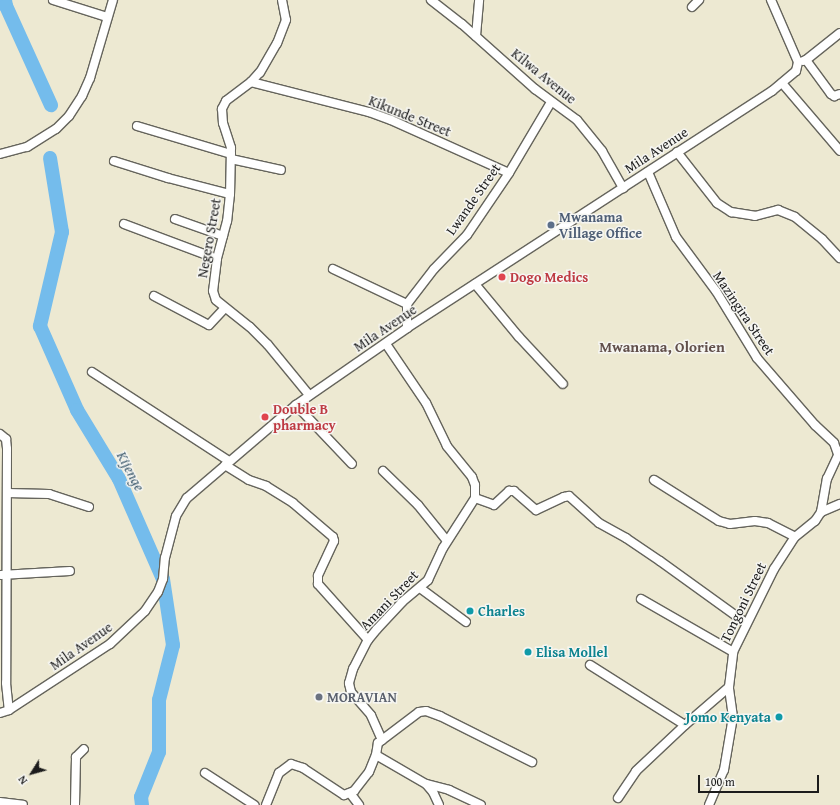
<!DOCTYPE html>
<style>
body{margin:0}
#map{position:relative;width:840px;height:805px;overflow:hidden;background:#ede9d2;font-family:"Gentium Book Plus",serif}
div>[style]{position:absolute}
.river>*{height:14px;margin:-7px;padding:0 7px;transform-origin:7px;border-radius:7px;background:#74bcec}
.roads{filter:drop-shadow(1px 0 #65645c) drop-shadow(-1px 0 #65645c) drop-shadow(0 1px #65645c) drop-shadow(0 -1px #65645c)}
.minor>*{height:8px;margin:-4px;padding:0 4px;transform-origin:4px;border-radius:4px;background:#fff}
.dots>*{width:11px;height:11px;translate:-50% -50%;box-sizing:border-box;border:2px solid #f6f6f2;border-radius:50%}
span{translate:-50% -50%;white-space:nowrap;text-align:center;line-height:1.15;-webkit-text-stroke:3px #f6f6f2;paint-order:stroke}
.street-label{font-size:14px;color:#1c1c1c}
.service-label{font-size:14px;color:#4e5e75;font-weight:700}
.left{translate:0 -50%;text-align:left}
.health-label{font-size:14px;color:#be3a42;font-weight:700}
.culture-label{font-size:14px;color:#0d838f;font-weight:700}
.right{translate:-100% -50%;text-align:right}
.worship-label{font-size:14px;color:#5b616d;font-weight:700}
.neighbourhood-label{font-size:15px;color:#614f4a;font-weight:700}
.water-label{font-size:15px;color:#3f5c6f;font-style:italic}
.north{position:absolute;left:12px;top:753px;width:40px;height:40px;-webkit-text-stroke:3px #f6f6f2;paint-order:stroke;rotate:233deg;font-size:11px;font-weight:700;line-height:16px;text-align:center;color:#1c1c1c}
.north::after{content:'';display:block;margin:auto;width:14px;height:18px;background:#1c1c1c;clip-path:polygon(50% 0,100% 100%,50% 72%,0 100%)}
.scale{position:absolute;left:698px;top:775px;width:121px;height:18px;box-sizing:border-box;border:2px solid #1c1c1c;border-top:0;padding-left:5px;font-size:12px;line-height:14px;white-space:nowrap;color:#1c1c1c;-webkit-text-stroke:3px #f6f6f2;paint-order:stroke}
</style>
<div id="map">
<div class="river">
<div style="left:5px;top:0;width:6px;rotate:81deg"></div>
<div style="left:6px;top:6px;width:109px;rotate:65.6deg"></div>
<div style="left:50px;top:158px;width:75px;rotate:80.8deg"></div>
<div style="left:62px;top:232px;width:97px;rotate:103.2deg"></div>
<div style="left:40px;top:326px;width:92px;rotate:66.2deg"></div>
<div style="left:77px;top:410px;width:81px;rotate:58.7deg"></div>
<div style="left:119px;top:479px;width:109px;rotate:66.3deg"></div>
<div style="left:163px;top:579px;width:67px;rotate:81.4deg"></div>
<div style="left:173px;top:645px;width:57px;rotate:104.3deg"></div>
<div style="left:159px;top:700px;width:52px;rotate:90deg"></div>
<div style="left:159px;top:752px;width:48px;rotate:111.8deg"></div>
<div style="left:141px;top:797px;width:8px;rotate:83deg"></div>
</div>
<div class="roads">
<div class="minor">
<div style="left:53px;top:0;width:57px;rotate:17.5deg"></div>
<div style="left:282px;top:0;width:20px;rotate:79deg"></div>
<div style="left:286px;top:20px;width:25px;rotate:111deg"></div>
<div style="left:277px;top:43px;width:34px;rotate:120deg"></div>
<div style="left:260px;top:72px;width:13px;rotate:132deg"></div>
<div style="left:251px;top:82px;width:31px;rotate:143deg"></div>
<div style="left:226px;top:101px;width:9px;rotate:117deg"></div>
<div style="left:222px;top:109px;width:14px;rotate:86deg"></div>
<div style="left:223px;top:123px;width:26px;rotate:72deg"></div>
<div style="left:231px;top:148px;width:46px;rotate:91.2deg"></div>
<div style="left:230px;top:194px;width:27px;rotate:96deg"></div>
<div style="left:227px;top:221px;width:39px;rotate:105deg"></div>
<div style="left:217px;top:259px;width:32px;rotate:97deg"></div>
<div style="left:213px;top:291px;width:9px;rotate:72deg"></div>
<div style="left:216px;top:300px;width:43px;rotate:38.5deg"></div>
<div style="left:250px;top:327px;width:25px;rotate:45deg"></div>
<div style="left:268px;top:345px;width:65px;rotate:50.6deg"></div>
<div style="left:431px;top:0;width:39px;rotate:38deg"></div>
<div style="left:462px;top:24px;width:98px;rotate:41.7deg"></div>
<div style="left:535px;top:89px;width:52px;rotate:36.4deg"></div>
<div style="left:577px;top:120px;width:40px;rotate:51deg"></div>
<div style="left:602px;top:151px;width:43px;rotate:60.4deg"></div>
<div style="left:692px;top:7px;width:10px;rotate:-45deg"></div>
<div style="left:476px;top:36px;width:36px;rotate:-85deg"></div>
<div style="left:806px;top:60px;width:42px;rotate:53.7deg"></div>
<div style="left:831px;top:94px;width:4px;rotate:34deg"></div>
<div style="left:834px;top:96px;width:6px;rotate:-18deg"></div>
<div style="left:803px;top:61px;width:3px;rotate:-18deg"></div>
<div style="left:806px;top:60px;width:43px;rotate:-38.5deg"></div>
<div style="left:251px;top:82px;width:122px;rotate:14.3deg"></div>
<div style="left:369px;top:112px;width:23px;rotate:20deg"></div>
<div style="left:391px;top:120px;width:129px;rotate:24.2deg"></div>
<div style="left:782px;top:83px;width:89px;rotate:49.5deg"></div>
<div style="left:137px;top:126px;width:98px;rotate:16.6deg"></div>
<div style="left:677px;top:152px;width:65px;rotate:51.9deg"></div>
<div style="left:717px;top:203px;width:17px;rotate:33deg"></div>
<div style="left:731px;top:212px;width:24px;rotate:9deg"></div>
<div style="left:755px;top:216px;width:24px;rotate:-15deg"></div>
<div style="left:778px;top:210px;width:18px;rotate:22deg"></div>
<div style="left:795px;top:217px;width:35px;rotate:39deg"></div>
<div style="left:822px;top:239px;width:26px;rotate:47deg"></div>
<div style="left:0;top:154px;width:28px;rotate:-15deg"></div>
<div style="left:27px;top:147px;width:34px;rotate:-32deg"></div>
<div style="left:56px;top:129px;width:18px;rotate:-45deg"></div>
<div style="left:69px;top:116px;width:24px;rotate:-57deg"></div>
<div style="left:82px;top:96px;width:20px;rotate:-66deg"></div>
<div style="left:90px;top:78px;width:81px;rotate:-73.6deg"></div>
<div style="left:231px;top:159px;width:51px;rotate:12.4deg"></div>
<div style="left:114px;top:161px;width:57px;rotate:17.5deg"></div>
<div style="left:168px;top:178px;width:64px;rotate:14.5deg"></div>
<div style="left:648px;top:172px;width:71px;rotate:66.7deg"></div>
<div style="left:676px;top:237px;width:67px;rotate:53.5deg"></div>
<div style="left:716px;top:291px;width:79px;rotate:58.5deg"></div>
<div style="left:757px;top:358px;width:89px;rotate:49.1deg"></div>
<div style="left:815px;top:425px;width:26px;rotate:43deg"></div>
<div style="left:834px;top:443px;width:12px;rotate:70deg"></div>
<div style="left:175px;top:219px;width:51px;rotate:19.5deg"></div>
<div style="left:124px;top:224px;width:99px;rotate:20.6deg"></div>
<div style="left:333px;top:269px;width:82px;rotate:25.3deg"></div>
<div style="left:475px;top:284px;width:69px;rotate:50.3deg"></div>
<div style="left:519px;top:337px;width:64px;rotate:46.9deg"></div>
<div style="left:154px;top:296px;width:62px;rotate:27.8deg"></div>
<div style="left:209px;top:325px;width:23px;rotate:-47deg"></div>
<div style="left:407px;top:328px;width:24px;rotate:-90deg"></div>
<div style="left:407px;top:304px;width:44px;rotate:-52.4deg"></div>
<div style="left:434px;top:269px;width:47px;rotate:-45.9deg"></div>
<div style="left:467px;top:235px;width:75px;rotate:-55.9deg"></div>
<div style="left:509px;top:173px;width:82px;rotate:-59.4deg"></div>
<div style="left:92px;top:372px;width:163px;rotate:33deg"></div>
<div style="left:296px;top:405px;width:81px;rotate:46.5deg"></div>
<div style="left:0;top:434px;width:8px;rotate:40deg"></div>
<div style="left:6px;top:439px;width:10px;rotate:84deg"></div>
<div style="left:7px;top:449px;width:234px;rotate:90.2deg"></div>
<div style="left:6px;top:683px;width:27px;rotate:84deg"></div>
<div style="left:225px;top:465px;width:28px;rotate:32deg"></div>
<div style="left:249px;top:480px;width:18px;rotate:19deg"></div>
<div style="left:266px;top:486px;width:32px;rotate:32deg"></div>
<div style="left:293px;top:503px;width:52px;rotate:40.4deg"></div>
<div style="left:333px;top:537px;width:4px;rotate:76deg"></div>
<div style="left:334px;top:541px;width:38px;rotate:115deg"></div>
<div style="left:318px;top:576px;width:8px;rotate:90deg"></div>
<div style="left:318px;top:584px;width:75px;rotate:48.2deg"></div>
<div style="left:383px;top:471px;width:49px;rotate:44.2deg"></div>
<div style="left:418px;top:505px;width:46px;rotate:51.1deg"></div>
<div style="left:654px;top:480px;width:77px;rotate:32.2deg"></div>
<div style="left:719px;top:521px;width:11px;rotate:15deg"></div>
<div style="left:730px;top:524px;width:25px;rotate:-7deg"></div>
<div style="left:755px;top:521px;width:13px;rotate:9deg"></div>
<div style="left:768px;top:523px;width:30px;rotate:27deg"></div>
<div style="left:7px;top:493px;width:42px;rotate:1.4deg"></div>
<div style="left:49px;top:494px;width:42px;rotate:18deg"></div>
<div style="left:475px;top:498px;width:20px;rotate:20deg"></div>
<div style="left:494px;top:505px;width:21px;rotate:-43deg"></div>
<div style="left:509px;top:491px;width:5px"></div>
<div style="left:514px;top:491px;width:29px;rotate:41deg"></div>
<div style="left:536px;top:510px;width:31px;rotate:-25deg"></div>
<div style="left:564px;top:497px;width:5px;rotate:-11deg"></div>
<div style="left:569px;top:496px;width:40px;rotate:42deg"></div>
<div style="left:599px;top:523px;width:31px;rotate:29deg"></div>
<div style="left:626px;top:538px;width:41px;rotate:34.1deg"></div>
<div style="left:660px;top:561px;width:106px;rotate:35.8deg"></div>
<div style="left:821px;top:512px;width:21px;rotate:-23deg"></div>
<div style="left:1px;top:575px;width:69px;rotate:-3.3deg"></div>
<div style="left:420px;top:588px;width:57px;rotate:36.5deg"></div>
<div style="left:641px;top:599px;width:106px;rotate:29.9deg"></div>
<div style="left:590px;top:665px;width:112px;rotate:32.3deg"></div>
<div style="left:685px;top:725px;width:58px;rotate:-40.8deg"></div>
<div style="left:0;top:713px;width:9px;rotate:-18deg"></div>
<div style="left:9px;top:710px;width:121px;rotate:-33.2deg"></div>
<div style="left:110px;top:644px;width:48px;rotate:-43.3deg"></div>
<div style="left:145px;top:611px;width:23px;rotate:-56deg"></div>
<div style="left:158px;top:592px;width:14px;rotate:-69deg"></div>
<div style="left:163px;top:579px;width:21px;rotate:-85deg"></div>
<div style="left:165px;top:558px;width:43px;rotate:-75.3deg"></div>
<div style="left:176px;top:516px;width:21px;rotate:-59deg"></div>
<div style="left:187px;top:498px;width:143px;rotate:-40.5deg"></div>
<div style="left:296px;top:405px;width:135px;rotate:-34.7deg"></div>
<div style="left:407px;top:328px;width:435px;rotate:-33deg"></div>
<div style="left:772px;top:91px;width:31px;rotate:-40deg"></div>
<div style="left:796px;top:71px;width:9px;rotate:-77deg"></div>
<div style="left:798px;top:62px;width:68px;rotate:-113.5deg"></div>
<div style="left:382px;top:740px;width:46px;rotate:-37.1deg"></div>
<div style="left:419px;top:712px;width:7px;rotate:-8deg"></div>
<div style="left:426px;top:711px;width:15px;rotate:20deg"></div>
<div style="left:440px;top:716px;width:103px;rotate:26.6deg"></div>
<div style="left:376px;top:755px;width:58px;rotate:30.1deg"></div>
<div style="left:426px;top:784px;width:11px;rotate:49deg"></div>
<div style="left:433px;top:792px;width:14px;rotate:65deg"></div>
<div style="left:205px;top:773px;width:59px;rotate:33.1deg"></div>
<div style="left:427px;top:784px;width:23px;rotate:15deg"></div>
<div style="left:449px;top:790px;width:35px;rotate:25deg"></div>
<div style="left:350px;top:793px;width:15px;rotate:53deg"></div>
<div style="left:618px;top:798px;width:32px;rotate:-56deg"></div>
<div style="left:636px;top:771px;width:67px;rotate:-43.2deg"></div>
<div style="left:0;top:802px;width:23px;rotate:7deg"></div>
<div style="left:75px;top:805px;width:48px;rotate:-88.8deg"></div>
<div style="left:76px;top:757px;width:11px;rotate:-45deg"></div>
<div style="left:266px;top:805px;width:35px;rotate:-68deg"></div>
<div style="left:279px;top:773px;width:15px;rotate:-37deg"></div>
<div style="left:291px;top:764px;width:13px;rotate:18deg"></div>
<div style="left:303px;top:768px;width:49px;rotate:33.4deg"></div>
<div style="left:344px;top:795px;width:11px;rotate:-22deg"></div>
<div style="left:354px;top:791px;width:24px;rotate:-52deg"></div>
<div style="left:369px;top:772px;width:18px;rotate:-68deg"></div>
<div style="left:376px;top:755px;width:12px;rotate:-81deg"></div>
<div style="left:378px;top:743px;width:5px;rotate:-37deg"></div>
<div style="left:382px;top:740px;width:27px;rotate:-114deg"></div>
<div style="left:371px;top:715px;width:30px;rotate:-131deg"></div>
<div style="left:351px;top:692px;width:9px;rotate:-103deg"></div>
<div style="left:349px;top:683px;width:15px;rotate:-74deg"></div>
<div style="left:353px;top:669px;width:33px;rotate:-63deg"></div>
<div style="left:368px;top:640px;width:14px;rotate:-51deg"></div>
<div style="left:377px;top:629px;width:37px;rotate:-47deg"></div>
<div style="left:402px;top:602px;width:34px;rotate:-40deg"></div>
<div style="left:428px;top:580px;width:35px;rotate:-65deg"></div>
<div style="left:443px;top:548px;width:59px;rotate:-57.4deg"></div>
<div style="left:475px;top:498px;width:13px;rotate:-90deg"></div>
<div style="left:475px;top:485px;width:9px;rotate:-111deg"></div>
<div style="left:472px;top:477px;width:40px;rotate:-129deg"></div>
<div style="left:447px;top:446px;width:48px;rotate:-116deg"></div>
<div style="left:426px;top:403px;width:71px;rotate:-124.1deg"></div>
<div style="left:709px;top:805px;width:38px;rotate:-67deg"></div>
<div style="left:724px;top:770px;width:54px;rotate:-80.4deg"></div>
<div style="left:733px;top:717px;width:30px;rotate:-98deg"></div>
<div style="left:729px;top:687px;width:35px;rotate:-83deg"></div>
<div style="left:733px;top:652px;width:93px;rotate:-63.7deg"></div>
<div style="left:774px;top:569px;width:38px;rotate:-57deg"></div>
<div style="left:795px;top:537px;width:26px;rotate:-39deg"></div>
<div style="left:815px;top:521px;width:11px;rotate:-56deg"></div>
<div style="left:821px;top:512px;width:34px;rotate:-80deg"></div>
<div style="left:827px;top:479px;width:31px;rotate:-65deg"></div>
</div>
</div>
<div class="dots">
<div style="left:551px;top:225px;background:#5c6f8a"></div>
<div style="left:502px;top:277px;background:#e0444e"></div>
<div style="left:265px;top:417px;background:#e0444e"></div>
<div style="left:470px;top:611px;background:#0f9aa8"></div>
<div style="left:528px;top:652px;background:#0f9aa8"></div>
<div style="left:319px;top:697px;background:#6b7280"></div>
<div style="left:779px;top:717px;background:#0f9aa8"></div>
</div>
<div class="street-label">
<span style="left:544px;top:76px;rotate:39deg">Kilwa Avenue</span>
<span style="left:410px;top:116px;rotate:22deg">Kikunde Street</span>
<span style="left:656px;top:150px;rotate:-33deg">Mila Avenue</span>
<span style="left:473px;top:199px;rotate:-55deg">Lwande Street</span>
<span style="left:209px;top:238px;rotate:-80deg">Negero Street</span>
<span style="left:744px;top:313px;rotate:56deg">Mazingira Street</span>
<span style="left:385px;top:328px;rotate:-34deg">Mila Avenue</span>
<span style="left:389px;top:600px;rotate:-46deg">Amani Street</span>
<span style="left:743px;top:602px;rotate:-64deg">Tongoni Street</span>
<span style="left:81px;top:646px;rotate:-35deg">Mila Avenue</span>
</div>
<div class="service-label">
<span class="left" style="left:559px;top:225px">Mwanama<br>Village Office</span>
</div>
<div class="health-label">
<span class="left" style="left:510px;top:277px">Dogo Medics</span>
<span class="left" style="left:273px;top:417px">Double B<br>pharmacy</span>
</div>
<div class="culture-label">
<span class="left" style="left:478px;top:611px">Charles</span>
<span class="left" style="left:536px;top:652px">Elisa Mollel</span>
<span class="right" style="left:771px;top:717px">Jomo Kenyata</span>
</div>
<div class="worship-label">
<span class="left" style="left:327px;top:697px">MORAVIAN</span>
</div>
<div class="neighbourhood-label">
<span style="left:662px;top:347px">Mwanama, Olorien</span>
</div>
<div class="water-label">
<span style="left:131px;top:471px;rotate:62deg">Kijenge</span>
</div>
<div class="north">N</div>
<div class="scale">100 m</div>
</div>
